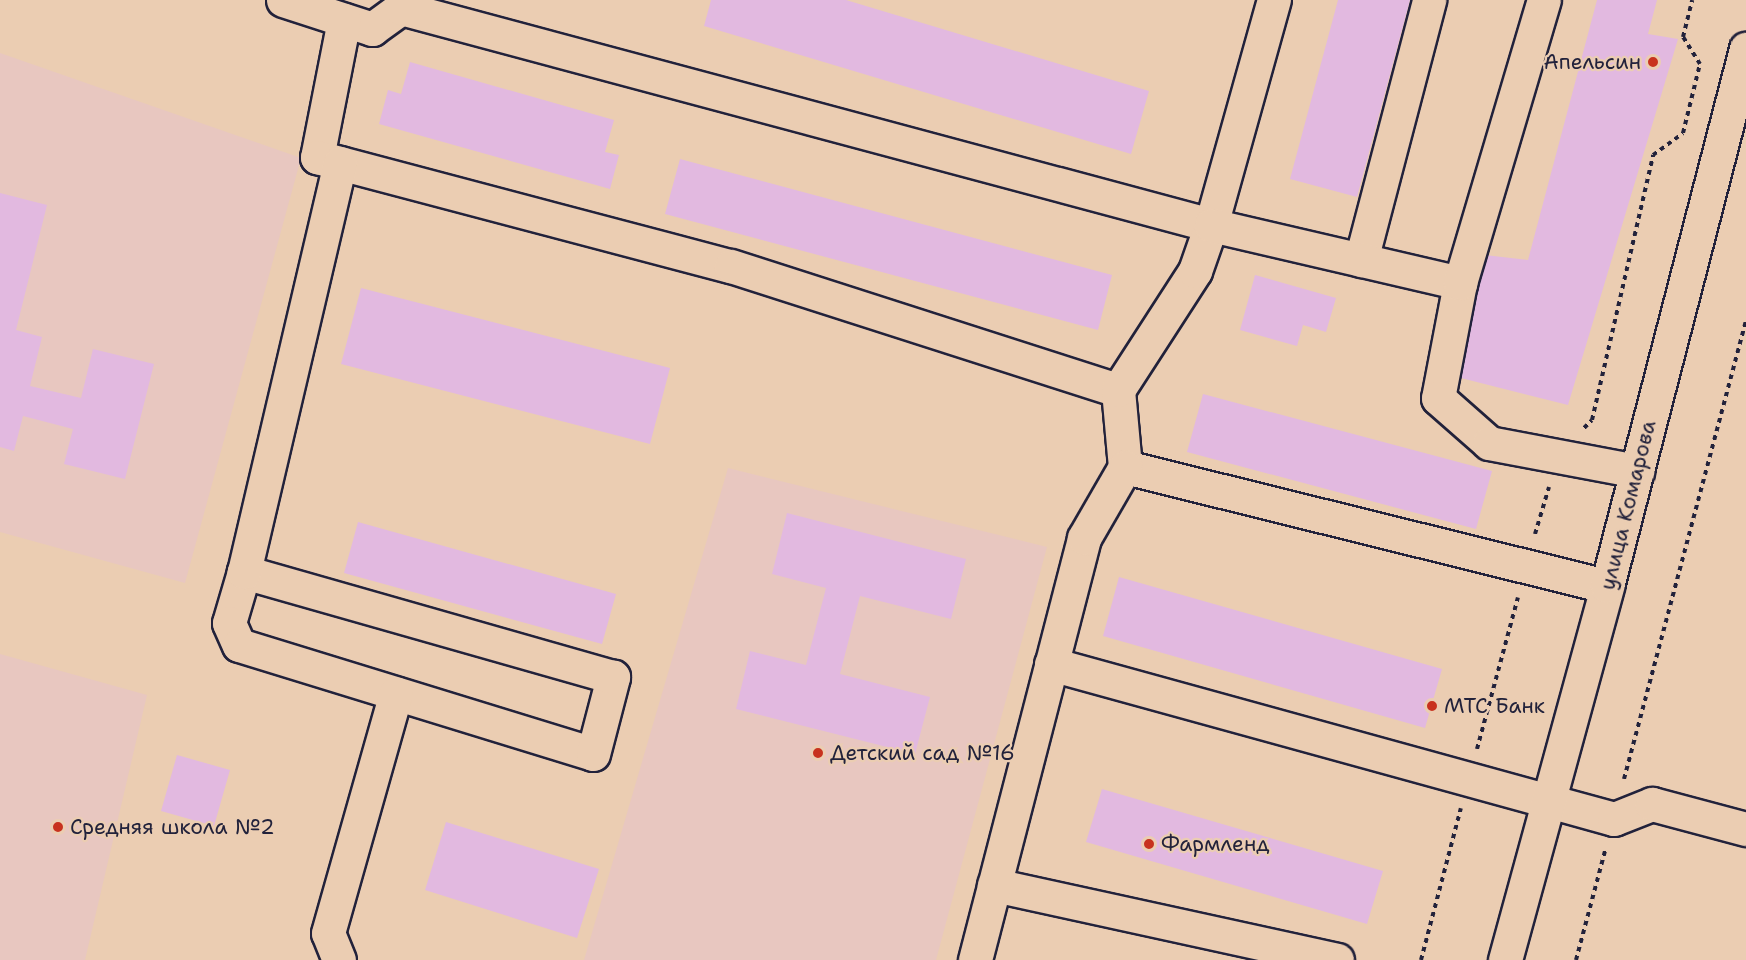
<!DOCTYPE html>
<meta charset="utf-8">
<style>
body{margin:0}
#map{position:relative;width:1746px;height:960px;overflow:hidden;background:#ebcdb2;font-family:"Shantell Sans",sans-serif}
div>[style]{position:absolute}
.built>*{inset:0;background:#e8c7c0}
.building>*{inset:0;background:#e2b9e0}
.path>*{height:4px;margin-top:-2px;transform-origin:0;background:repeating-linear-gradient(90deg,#22223b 0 4.5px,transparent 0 9px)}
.roads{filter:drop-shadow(2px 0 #22223b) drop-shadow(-2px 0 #22223b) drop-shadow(0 2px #22223b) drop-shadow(0 -2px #22223b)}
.minor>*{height:33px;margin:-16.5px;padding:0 16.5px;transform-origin:16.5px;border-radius:16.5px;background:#ebcdb2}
.dots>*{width:16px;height:16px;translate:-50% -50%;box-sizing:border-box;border:3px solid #ebcdb2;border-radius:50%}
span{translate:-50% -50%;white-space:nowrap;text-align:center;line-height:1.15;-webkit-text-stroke:4.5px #ebcdb2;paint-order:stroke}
.poi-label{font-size:21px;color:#22223b}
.right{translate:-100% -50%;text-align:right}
.left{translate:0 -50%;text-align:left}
.street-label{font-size:21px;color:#22223b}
</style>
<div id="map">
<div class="built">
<div style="clip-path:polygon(0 53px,301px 158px,185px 583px,0 532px)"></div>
<div style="clip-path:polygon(728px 468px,1047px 547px,936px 960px,584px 960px)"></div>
<div style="clip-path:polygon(0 654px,147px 695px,85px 960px,0 960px)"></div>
</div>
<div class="building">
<div style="clip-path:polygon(711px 0,846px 0,1149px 91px,1131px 154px,704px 26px)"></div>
<div style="clip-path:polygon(1338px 0,1410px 0,1357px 197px,1290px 179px)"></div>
<div style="clip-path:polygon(1597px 0,1657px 0,1648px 34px,1678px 39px,1568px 405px,1457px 377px,1485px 255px,1528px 260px)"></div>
<div style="clip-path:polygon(410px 62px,614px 120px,605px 152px,619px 155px,610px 189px,379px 124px,388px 90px,401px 94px)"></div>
<div style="clip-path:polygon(680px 159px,1112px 275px,1098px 330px,665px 214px)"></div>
<div style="clip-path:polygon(0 193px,47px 205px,16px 330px,42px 337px,30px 386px,81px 398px,93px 349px,154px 364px,125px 479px,64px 464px,73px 429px,23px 416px,14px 451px,0 447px)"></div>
<div style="clip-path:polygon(1255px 275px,1336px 298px,1326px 332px,1303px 325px,1297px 346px,1240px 330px)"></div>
<div style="clip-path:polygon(361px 288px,670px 368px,650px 444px,341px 364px)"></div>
<div style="clip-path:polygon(1203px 394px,1492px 471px,1476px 529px,1187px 452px)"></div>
<div style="clip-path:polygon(787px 513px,966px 559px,951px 619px,860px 596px,840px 674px,930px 697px,915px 754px,736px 709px,750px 651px,806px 665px,826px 588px,772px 574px)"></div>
<div style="clip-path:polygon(358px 522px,616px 594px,602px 644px,344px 573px)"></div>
<div style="clip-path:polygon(1119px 577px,1442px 669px,1425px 728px,1103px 636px)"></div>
<div style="clip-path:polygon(177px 755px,230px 770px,214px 826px,161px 811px)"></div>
<div style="clip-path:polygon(1102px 789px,1383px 871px,1367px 924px,1086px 842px)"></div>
<div style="clip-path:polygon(446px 822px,599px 869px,577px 938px,425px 890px)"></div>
</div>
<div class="path">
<div style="left:1584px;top:428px;width:11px;rotate:-45deg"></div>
<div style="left:1592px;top:420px;width:272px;rotate:-77deg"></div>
<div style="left:1653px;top:155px;width:37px;rotate:-36deg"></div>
<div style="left:1683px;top:133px;width:71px;rotate:-76.2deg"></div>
<div style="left:1700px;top:64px;width:32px;rotate:-122deg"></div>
<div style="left:1683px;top:37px;width:38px;rotate:-76deg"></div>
<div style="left:1535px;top:534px;width:49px;rotate:-73.4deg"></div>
<div style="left:1477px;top:749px;width:157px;rotate:-74.9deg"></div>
<div style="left:1624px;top:779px;width:474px;rotate:-75.1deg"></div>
<div style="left:1421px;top:960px;width:157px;rotate:-75.3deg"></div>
<div style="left:1576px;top:960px;width:113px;rotate:-75.1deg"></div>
</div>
<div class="roads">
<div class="minor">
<div style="left:283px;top:0;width:94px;rotate:18deg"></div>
<div style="left:372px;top:29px;width:36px;rotate:-36deg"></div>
<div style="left:401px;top:8px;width:839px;rotate:15deg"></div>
<div style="left:1211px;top:225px;width:234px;rotate:-74.4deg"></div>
<div style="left:344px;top:20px;width:140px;rotate:101.1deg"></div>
<div style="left:317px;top:157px;width:428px;rotate:14.8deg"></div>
<div style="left:731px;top:266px;width:406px;rotate:17.8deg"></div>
<div style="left:1118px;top:390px;width:77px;rotate:84.8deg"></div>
<div style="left:1125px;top:467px;width:496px;rotate:13.9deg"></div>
<div style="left:1361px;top:260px;width:269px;rotate:-75.3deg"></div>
<div style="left:1460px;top:283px;width:117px;rotate:100.8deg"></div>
<div style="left:1438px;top:398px;width:68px;rotate:41.4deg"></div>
<div style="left:1489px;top:443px;width:151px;rotate:10.7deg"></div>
<div style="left:1118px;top:390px;width:142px;rotate:-57.1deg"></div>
<div style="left:1195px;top:271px;width:49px;rotate:-70.8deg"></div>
<div style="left:1211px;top:225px;width:256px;rotate:13.1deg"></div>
<div style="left:1460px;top:283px;width:295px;rotate:-73.5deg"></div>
<div style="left:244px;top:572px;width:53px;rotate:106.4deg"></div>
<div style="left:229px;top:623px;width:24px;rotate:66deg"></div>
<div style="left:239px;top:645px;width:370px;rotate:17.1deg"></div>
<div style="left:593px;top:754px;width:80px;rotate:-75.4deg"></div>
<div style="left:613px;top:677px;width:384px;rotate:-164.1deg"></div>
<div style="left:244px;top:572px;width:420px;rotate:-76.8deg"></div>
<div style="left:1051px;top:664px;width:584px;rotate:15.39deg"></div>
<div style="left:1614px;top:819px;width:41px;rotate:-21.5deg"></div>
<div style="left:1652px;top:804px;width:97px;rotate:14.9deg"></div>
<div style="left:994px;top:885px;width:351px;rotate:12.3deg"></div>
<div style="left:339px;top:960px;width:29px;rotate:-112deg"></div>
<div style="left:328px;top:933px;width:249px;rotate:-74.2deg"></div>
<div style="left:975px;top:960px;width:436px;rotate:-75.5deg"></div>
<div style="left:1084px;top:538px;width:82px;rotate:-60deg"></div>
<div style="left:1505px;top:960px;width:388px;rotate:-74.7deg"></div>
<div style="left:1607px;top:586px;width:555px;rotate:-75.49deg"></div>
</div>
</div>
<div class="dots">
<div style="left:1653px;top:62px;background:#c8321e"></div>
<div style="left:1432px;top:706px;background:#c8321e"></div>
<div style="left:818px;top:753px;background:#c8321e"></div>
<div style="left:58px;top:827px;background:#c8321e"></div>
<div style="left:1149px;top:844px;background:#c8321e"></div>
</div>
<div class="poi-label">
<span class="right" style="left:1641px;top:62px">Апельсин</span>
<span class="left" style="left:1444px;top:706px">МТС Банк</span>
<span class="left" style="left:830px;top:753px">Детский сад №16</span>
<span class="left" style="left:70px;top:827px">Средняя школа №2</span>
<span class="left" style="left:1161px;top:844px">Фармленд</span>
</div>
<div class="street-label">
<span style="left:1628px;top:505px;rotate:-76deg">улица Комарова</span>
</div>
</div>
